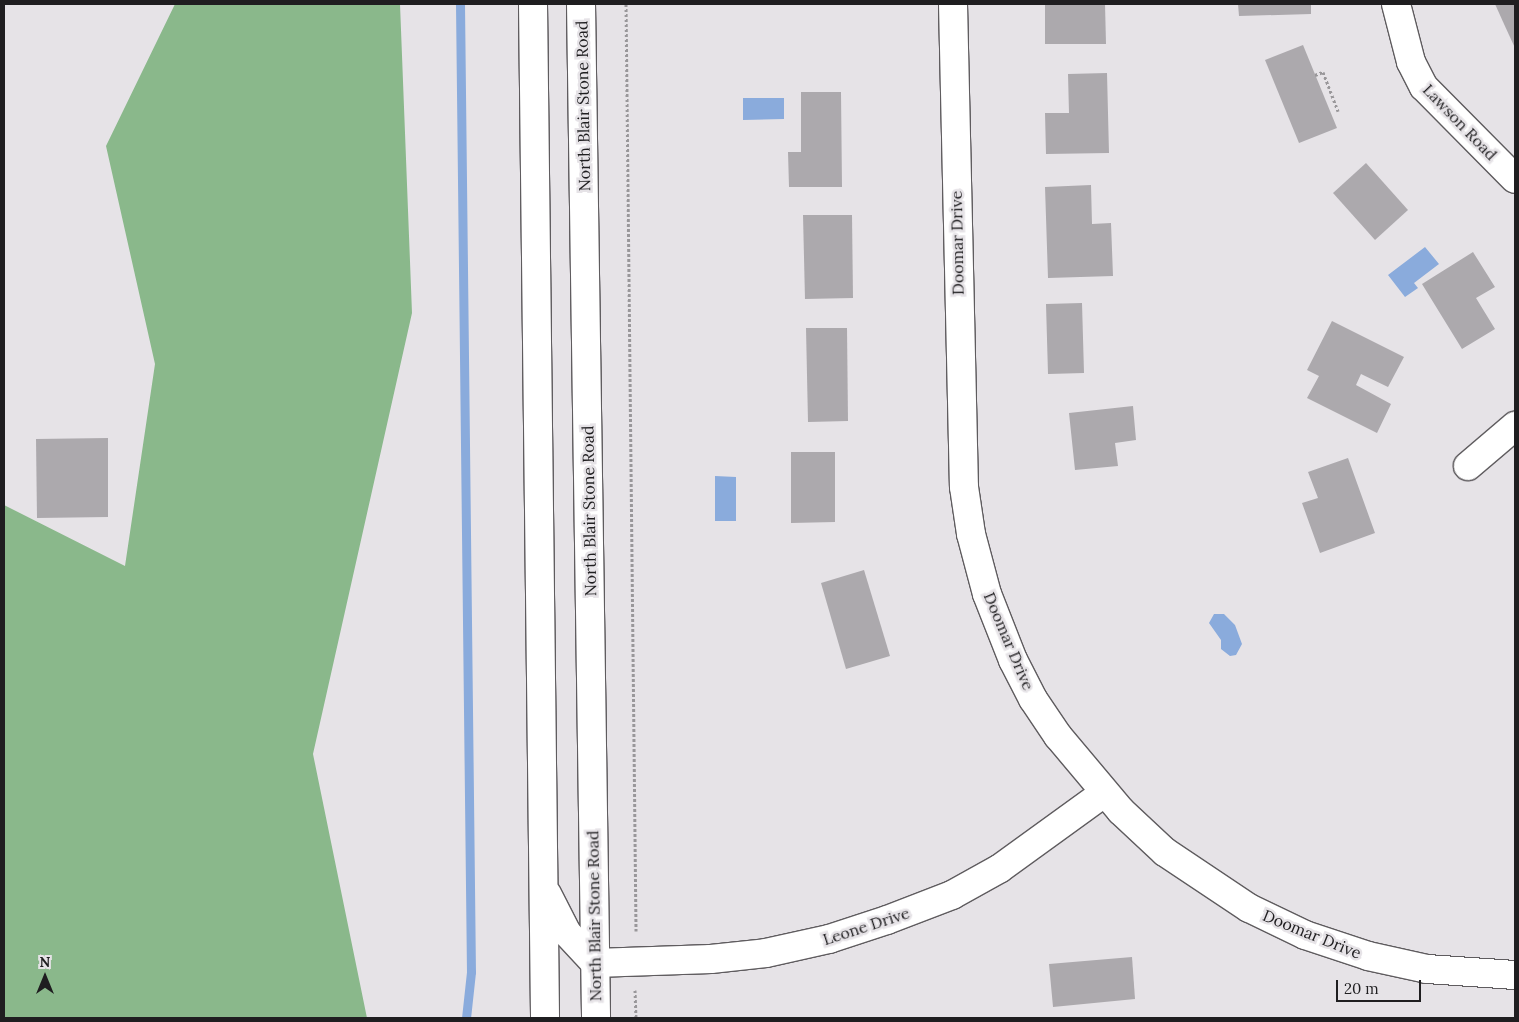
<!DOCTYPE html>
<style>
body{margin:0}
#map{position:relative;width:1519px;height:1022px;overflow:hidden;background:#e6e3e7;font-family:Lora,serif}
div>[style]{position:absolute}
.forest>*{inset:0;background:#8ab88b}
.water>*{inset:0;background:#8aabdc}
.stream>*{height:9px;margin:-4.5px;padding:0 4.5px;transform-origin:4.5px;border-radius:4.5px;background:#8aabdc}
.building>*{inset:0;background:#aca9ad}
.path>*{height:3px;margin-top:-1.5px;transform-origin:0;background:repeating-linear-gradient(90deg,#99979a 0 2.5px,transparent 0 5px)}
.roads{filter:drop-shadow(1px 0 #5f5c5f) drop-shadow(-1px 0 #5f5c5f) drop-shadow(0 1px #5f5c5f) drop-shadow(0 -1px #5f5c5f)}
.street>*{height:28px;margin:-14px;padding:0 14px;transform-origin:14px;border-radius:14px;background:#fff}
.secondary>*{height:28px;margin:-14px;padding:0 14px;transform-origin:14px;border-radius:14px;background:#fff}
span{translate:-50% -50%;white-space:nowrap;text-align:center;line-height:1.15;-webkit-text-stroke:5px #e6e3e7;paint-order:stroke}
.street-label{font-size:16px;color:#1f1e20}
.frame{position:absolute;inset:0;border:5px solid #1f1e20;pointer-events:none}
.north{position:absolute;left:20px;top:952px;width:50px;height:50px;-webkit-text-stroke:4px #e6e3e7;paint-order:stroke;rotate:0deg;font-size:14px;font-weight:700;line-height:20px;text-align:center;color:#1f1e20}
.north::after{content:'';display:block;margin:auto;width:18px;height:22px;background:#1f1e20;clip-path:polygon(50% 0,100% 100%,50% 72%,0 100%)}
.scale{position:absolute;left:1336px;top:980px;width:85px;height:22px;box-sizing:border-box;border:2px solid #1f1e20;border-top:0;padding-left:6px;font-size:15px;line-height:18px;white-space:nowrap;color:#1f1e20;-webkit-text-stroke:4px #e6e3e7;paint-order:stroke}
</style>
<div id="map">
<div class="forest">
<div style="clip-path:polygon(175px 4px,400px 4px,412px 313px,313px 754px,367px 1018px,4px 1018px,4px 505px,125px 566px,155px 364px,106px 146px)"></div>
</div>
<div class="water">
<div style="clip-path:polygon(743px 98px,784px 98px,784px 119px,743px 120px)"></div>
<div style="clip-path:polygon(1425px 247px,1439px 264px,1414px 283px,1418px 288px,1405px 297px,1388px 275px)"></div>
<div style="clip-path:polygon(715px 476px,736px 477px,736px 521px,715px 521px)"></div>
<div style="clip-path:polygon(1214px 614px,1224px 614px,1235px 625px,1242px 644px,1236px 655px,1230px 656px,1221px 649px,1221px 640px,1209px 623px)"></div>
</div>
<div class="stream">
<div style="left:460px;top:4px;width:968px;rotate:89.35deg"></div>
<div style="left:471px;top:972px;width:46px;rotate:96.2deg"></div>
</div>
<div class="building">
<div style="clip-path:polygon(1045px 4px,1105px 4px,1106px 44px,1045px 44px)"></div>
<div style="clip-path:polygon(1238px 4px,1311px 4px,1311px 14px,1239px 16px)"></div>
<div style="clip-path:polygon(1495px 4px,1515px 4px,1515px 48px,1504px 24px)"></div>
<div style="clip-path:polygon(1303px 45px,1337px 128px,1299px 143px,1265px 60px)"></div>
<div style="clip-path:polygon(1107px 73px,1109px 153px,1046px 154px,1045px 113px,1069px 113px,1068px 74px)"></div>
<div style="clip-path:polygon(801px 92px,841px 92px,842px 187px,789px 187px,788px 152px,801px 152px)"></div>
<div style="clip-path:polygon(1366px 163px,1408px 210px,1375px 240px,1333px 193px)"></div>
<div style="clip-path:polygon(1091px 185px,1092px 224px,1111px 223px,1113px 276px,1048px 278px,1045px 187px)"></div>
<div style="clip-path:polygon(803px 215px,852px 215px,853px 298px,805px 299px)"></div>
<div style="clip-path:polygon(1473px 252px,1495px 287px,1476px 298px,1495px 329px,1462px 349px,1422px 284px)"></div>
<div style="clip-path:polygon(1082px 303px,1084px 373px,1048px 374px,1046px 304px)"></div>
<div style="clip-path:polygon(1332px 321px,1404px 357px,1388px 387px,1361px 374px,1356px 385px,1391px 404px,1377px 433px,1307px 398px,1319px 376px,1307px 370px)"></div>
<div style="clip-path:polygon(806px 328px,847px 328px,848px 421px,808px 422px)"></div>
<div style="clip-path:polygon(1133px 406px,1136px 440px,1115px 443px,1118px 466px,1075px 470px,1069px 413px)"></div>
<div style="clip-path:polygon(108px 438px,108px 517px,37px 518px,36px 439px)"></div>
<div style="clip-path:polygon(791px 452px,835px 452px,835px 522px,791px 523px)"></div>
<div style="clip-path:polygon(1348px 458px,1375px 533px,1320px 553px,1302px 503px,1318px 498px,1308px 472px)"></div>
<div style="clip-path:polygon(864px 570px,890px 656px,846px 669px,821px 583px)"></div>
<div style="clip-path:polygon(1132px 957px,1135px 999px,1053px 1007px,1049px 964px)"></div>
</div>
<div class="path">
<div style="left:626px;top:4px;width:927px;rotate:89.38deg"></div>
<div style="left:1315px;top:75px;width:9px;rotate:-21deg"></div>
<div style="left:1323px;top:72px;width:42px;rotate:69deg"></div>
<div style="left:635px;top:990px;width:28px;rotate:88deg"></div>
</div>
<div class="roads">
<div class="street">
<div style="left:953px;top:4px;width:483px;rotate:88.7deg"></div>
<div style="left:964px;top:487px;width:48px;rotate:81.5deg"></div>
<div style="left:971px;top:534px;width:62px;rotate:75.1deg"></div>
<div style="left:987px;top:594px;width:71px;rotate:68.5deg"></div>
<div style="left:1013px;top:660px;width:44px;rotate:62.9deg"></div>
<div style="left:1033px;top:699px;width:45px;rotate:56deg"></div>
<div style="left:1058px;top:736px;width:98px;rotate:50deg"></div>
<div style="left:1121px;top:811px;width:60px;rotate:43deg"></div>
<div style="left:1165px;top:852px;width:101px;rotate:33.7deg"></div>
<div style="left:1249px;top:908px;width:62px;rotate:25.7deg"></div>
<div style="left:1305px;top:935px;width:66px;rotate:18.4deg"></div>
<div style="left:1368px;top:956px;width:60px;rotate:12.4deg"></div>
<div style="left:1427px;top:969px;width:88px;rotate:3.9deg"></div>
<div style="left:1396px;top:4px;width:60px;rotate:75.5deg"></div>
<div style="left:1411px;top:62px;width:28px;rotate:63deg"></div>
<div style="left:1424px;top:87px;width:129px;rotate:45.3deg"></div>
<div style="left:1468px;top:466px;width:62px;rotate:-40.4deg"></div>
<div style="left:595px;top:963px;width:116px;rotate:-2deg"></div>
<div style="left:711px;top:959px;width:55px;rotate:-6.2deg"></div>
<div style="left:766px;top:953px;width:65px;rotate:-12.5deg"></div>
<div style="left:829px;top:939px;width:61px;rotate:-18.1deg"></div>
<div style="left:887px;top:920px;width:70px;rotate:-21deg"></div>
<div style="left:952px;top:895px;width:54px;rotate:-29deg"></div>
<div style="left:999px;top:869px;width:130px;rotate:-35.9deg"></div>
</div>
<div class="secondary">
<div style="left:533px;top:4px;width:1014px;rotate:89.32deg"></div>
<div style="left:581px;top:4px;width:1014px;rotate:89.15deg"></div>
<div style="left:547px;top:894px;width:44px;rotate:62.9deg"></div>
<div style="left:567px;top:933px;width:41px;rotate:47deg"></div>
</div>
</div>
<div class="street-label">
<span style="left:583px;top:106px;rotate:-91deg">North Blair Stone Road</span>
<span style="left:1460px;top:122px;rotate:46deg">Lawson Road</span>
<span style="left:957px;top:243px;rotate:-91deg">Doomar Drive</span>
<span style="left:589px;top:511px;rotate:-91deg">North Blair Stone Road</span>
<span style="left:1009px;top:641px;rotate:67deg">Doomar Drive</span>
<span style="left:594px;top:916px;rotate:-91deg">North Blair Stone Road</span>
<span style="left:866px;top:926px;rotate:-18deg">Leone Drive</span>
<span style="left:1312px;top:934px;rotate:22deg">Doomar Drive</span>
</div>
<div class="frame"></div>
<div class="north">N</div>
<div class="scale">20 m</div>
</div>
